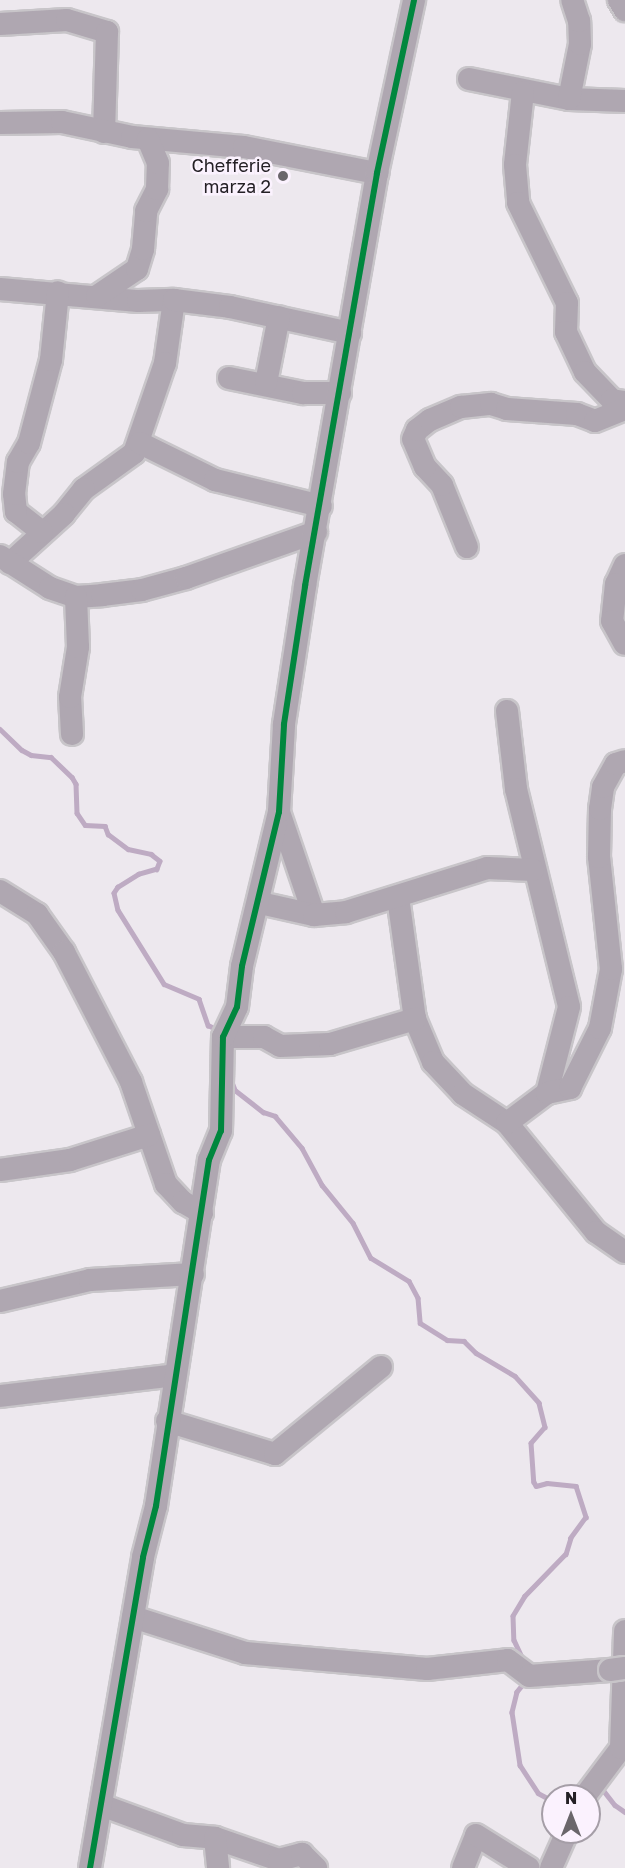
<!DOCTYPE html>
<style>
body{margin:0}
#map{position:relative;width:625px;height:1868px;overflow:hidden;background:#ede8ee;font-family:"Golos Text",sans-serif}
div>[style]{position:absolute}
.stream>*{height:4.5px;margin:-2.25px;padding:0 2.25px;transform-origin:2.25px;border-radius:2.25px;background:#beabc3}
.roads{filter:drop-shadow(2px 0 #c8c5c9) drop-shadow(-2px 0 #c8c5c9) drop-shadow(0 2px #c8c5c9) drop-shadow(0 -2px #c8c5c9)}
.minor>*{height:22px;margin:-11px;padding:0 11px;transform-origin:11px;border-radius:11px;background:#afa7b1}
.bridges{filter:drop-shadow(2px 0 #c8c5c9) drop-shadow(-2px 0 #c8c5c9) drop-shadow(0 2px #c8c5c9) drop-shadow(0 -2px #c8c5c9)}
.minor-bridge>*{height:22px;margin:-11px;padding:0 11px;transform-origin:11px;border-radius:11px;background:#afa7b1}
.cycleway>*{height:6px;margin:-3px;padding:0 3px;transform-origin:3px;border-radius:3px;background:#00873e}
.dots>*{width:16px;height:16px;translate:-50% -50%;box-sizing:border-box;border:3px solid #fbf2fe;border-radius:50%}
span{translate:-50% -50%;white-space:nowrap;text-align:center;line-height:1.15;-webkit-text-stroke:5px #fbf2fe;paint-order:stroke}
.poi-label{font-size:18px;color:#242025}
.right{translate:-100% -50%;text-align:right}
.north{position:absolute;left:541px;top:1784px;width:60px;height:60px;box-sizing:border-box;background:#fbf2fe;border:2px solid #a59ea7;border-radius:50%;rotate:0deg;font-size:16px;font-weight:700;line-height:24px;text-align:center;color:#242025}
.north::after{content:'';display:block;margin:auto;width:21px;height:27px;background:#6a666b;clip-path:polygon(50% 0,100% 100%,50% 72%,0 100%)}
</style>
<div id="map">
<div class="stream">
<div style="left:0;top:729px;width:30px;rotate:44deg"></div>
<div style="left:22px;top:750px;width:10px;rotate:29deg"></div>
<div style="left:31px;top:755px;width:20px;rotate:6deg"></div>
<div style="left:51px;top:757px;width:29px;rotate:44deg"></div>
<div style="left:72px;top:777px;width:8px;rotate:60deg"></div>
<div style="left:76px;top:784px;width:29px;rotate:88deg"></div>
<div style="left:77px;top:813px;width:14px;rotate:56deg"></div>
<div style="left:85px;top:825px;width:20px;rotate:3deg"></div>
<div style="left:105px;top:826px;width:9px;rotate:69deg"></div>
<div style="left:108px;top:834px;width:25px;rotate:37deg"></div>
<div style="left:128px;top:849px;width:24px;rotate:12deg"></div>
<div style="left:151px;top:854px;width:11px;rotate:38deg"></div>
<div style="left:160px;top:861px;width:9px;rotate:111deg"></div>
<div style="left:157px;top:869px;width:19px;rotate:164deg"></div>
<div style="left:139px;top:874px;width:25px;rotate:148deg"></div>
<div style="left:118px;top:887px;width:7px;rotate:124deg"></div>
<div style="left:114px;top:893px;width:17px;rotate:77deg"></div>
<div style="left:118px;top:910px;width:87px;rotate:58.1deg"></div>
<div style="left:164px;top:984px;width:38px;rotate:23deg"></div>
<div style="left:199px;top:999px;width:28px;rotate:71deg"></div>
<div style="left:208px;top:1025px;width:13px;rotate:27deg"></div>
<div style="left:232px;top:1082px;width:9px;rotate:69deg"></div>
<div style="left:235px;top:1090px;width:36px;rotate:38deg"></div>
<div style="left:263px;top:1112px;width:13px;rotate:18deg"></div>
<div style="left:275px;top:1116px;width:42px;rotate:49.8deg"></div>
<div style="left:302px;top:1148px;width:42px;rotate:61.6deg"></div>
<div style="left:322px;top:1185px;width:49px;rotate:50.8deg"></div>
<div style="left:353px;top:1223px;width:39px;rotate:63deg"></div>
<div style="left:371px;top:1258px;width:44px;rotate:31.2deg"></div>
<div style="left:409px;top:1281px;width:19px;rotate:62deg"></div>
<div style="left:418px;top:1298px;width:25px;rotate:85deg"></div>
<div style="left:420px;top:1323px;width:32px;rotate:32deg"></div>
<div style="left:447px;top:1340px;width:17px;rotate:3deg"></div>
<div style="left:464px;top:1341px;width:17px;rotate:45deg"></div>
<div style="left:476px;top:1353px;width:45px;rotate:30.5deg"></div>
<div style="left:515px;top:1376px;width:36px;rotate:48deg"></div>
<div style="left:539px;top:1403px;width:25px;rotate:76deg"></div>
<div style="left:545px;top:1427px;width:21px;rotate:131deg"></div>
<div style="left:531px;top:1443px;width:39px;rotate:86deg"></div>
<div style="left:534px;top:1482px;width:4px;rotate:63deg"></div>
<div style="left:536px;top:1486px;width:11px;rotate:-15deg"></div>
<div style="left:547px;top:1483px;width:29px;rotate:6deg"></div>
<div style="left:576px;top:1486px;width:33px;rotate:72deg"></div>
<div style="left:586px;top:1517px;width:26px;rotate:126deg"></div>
<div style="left:571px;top:1538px;width:17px;rotate:107deg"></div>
<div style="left:566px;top:1554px;width:59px;rotate:134.3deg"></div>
<div style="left:525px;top:1596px;width:23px;rotate:121deg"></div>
<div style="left:513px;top:1616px;width:24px;rotate:88deg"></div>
<div style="left:514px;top:1640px;width:21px;rotate:65deg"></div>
<div style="left:525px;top:1682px;width:13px;rotate:129deg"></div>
<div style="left:517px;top:1692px;width:21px;rotate:104deg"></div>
<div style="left:512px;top:1712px;width:54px;rotate:81.4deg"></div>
<div style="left:520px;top:1765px;width:33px;rotate:57deg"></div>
<div style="left:538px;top:1793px;width:17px;rotate:28deg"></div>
<div style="left:600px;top:1786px;width:24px;rotate:52deg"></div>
<div style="left:615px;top:1805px;width:12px;rotate:35deg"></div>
</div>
<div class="roads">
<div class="minor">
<div style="left:619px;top:0;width:12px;rotate:59deg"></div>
<div style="left:0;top:24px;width:67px;rotate:-3.4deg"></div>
<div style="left:67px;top:20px;width:42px;rotate:16.7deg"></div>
<div style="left:107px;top:32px;width:100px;rotate:91.7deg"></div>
<div style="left:469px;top:79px;width:102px;rotate:11.3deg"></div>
<div style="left:569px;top:99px;width:56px;rotate:2deg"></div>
<div style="left:523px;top:92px;width:73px;rotate:96.3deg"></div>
<div style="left:515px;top:165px;width:38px;rotate:85deg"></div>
<div style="left:518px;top:203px;width:111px;rotate:63.9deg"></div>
<div style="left:567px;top:303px;width:29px;rotate:92deg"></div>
<div style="left:566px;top:332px;width:44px;rotate:64.6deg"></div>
<div style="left:585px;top:372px;width:39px;rotate:46deg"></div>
<div style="left:612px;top:400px;width:13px;rotate:9deg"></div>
<div style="left:569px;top:99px;width:56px;rotate:-78.7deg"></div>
<div style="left:580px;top:44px;width:23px;rotate:-92deg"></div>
<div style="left:579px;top:21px;width:22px;rotate:-108deg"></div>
<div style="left:0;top:123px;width:62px;rotate:-0.9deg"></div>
<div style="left:62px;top:122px;width:72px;rotate:12.1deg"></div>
<div style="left:132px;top:137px;width:112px;rotate:5.1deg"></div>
<div style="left:244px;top:147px;width:136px;rotate:11.1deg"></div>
<div style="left:0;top:289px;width:139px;rotate:5deg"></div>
<div style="left:138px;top:301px;width:36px;rotate:-2deg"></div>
<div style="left:174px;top:300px;width:64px;rotate:98.1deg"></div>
<div style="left:165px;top:363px;width:95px;rotate:109deg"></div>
<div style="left:134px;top:453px;width:62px;rotate:144.2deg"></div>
<div style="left:84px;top:489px;width:32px;rotate:129deg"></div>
<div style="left:64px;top:514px;width:73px;rotate:137.8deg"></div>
<div style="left:97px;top:296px;width:48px;rotate:-34deg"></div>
<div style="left:137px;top:269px;width:21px;rotate:-73deg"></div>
<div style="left:143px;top:249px;width:38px;rotate:-85deg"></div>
<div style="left:146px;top:211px;width:25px;rotate:-63deg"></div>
<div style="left:157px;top:189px;width:26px;rotate:-88deg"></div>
<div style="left:158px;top:163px;width:26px;rotate:-113deg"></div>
<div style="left:174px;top:300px;width:56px;rotate:7.1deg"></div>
<div style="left:230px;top:307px;width:123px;rotate:12.2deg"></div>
<div style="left:229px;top:378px;width:76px;rotate:11.5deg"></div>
<div style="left:303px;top:393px;width:37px"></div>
<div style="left:266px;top:383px;width:67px;rotate:-78.9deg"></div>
<div style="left:140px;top:443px;width:84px;rotate:26.3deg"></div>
<div style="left:215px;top:480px;width:109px;rotate:13.8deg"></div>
<div style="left:42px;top:532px;width:33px;rotate:-142deg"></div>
<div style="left:16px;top:512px;width:18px;rotate:-96deg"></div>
<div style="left:14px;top:494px;width:32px;rotate:-83deg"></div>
<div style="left:18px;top:462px;width:22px;rotate:-60deg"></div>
<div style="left:29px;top:443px;width:86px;rotate:-75.2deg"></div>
<div style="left:51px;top:360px;width:68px;rotate:-84.1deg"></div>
<div style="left:467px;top:547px;width:67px;rotate:-112deg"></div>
<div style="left:442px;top:485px;width:25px;rotate:-133deg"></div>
<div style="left:425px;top:467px;width:30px;rotate:-113deg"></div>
<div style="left:413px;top:439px;width:10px;rotate:-66deg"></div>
<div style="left:417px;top:430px;width:16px;rotate:-38deg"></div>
<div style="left:430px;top:420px;width:34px;rotate:-23deg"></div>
<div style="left:461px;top:407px;width:30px;rotate:-6deg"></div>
<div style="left:491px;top:404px;width:17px;rotate:17deg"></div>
<div style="left:507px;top:409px;width:70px;rotate:4.1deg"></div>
<div style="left:577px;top:414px;width:19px;rotate:21deg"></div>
<div style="left:595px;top:421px;width:32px;rotate:-22deg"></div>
<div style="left:0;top:556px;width:59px;rotate:32.6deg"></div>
<div style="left:50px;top:588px;width:28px;rotate:19deg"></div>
<div style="left:76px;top:597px;width:26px;rotate:-4deg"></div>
<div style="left:102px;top:595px;width:40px;rotate:-7.1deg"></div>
<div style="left:142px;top:590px;width:46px;rotate:-15.3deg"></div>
<div style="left:186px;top:578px;width:138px;rotate:-19.5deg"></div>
<div style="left:625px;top:565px;width:21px;rotate:115deg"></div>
<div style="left:616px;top:584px;width:37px;rotate:96deg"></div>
<div style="left:612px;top:621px;width:26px;rotate:61deg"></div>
<div style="left:507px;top:711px;width:79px;rotate:83.4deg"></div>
<div style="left:516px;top:789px;width:224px;rotate:76.3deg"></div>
<div style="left:569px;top:1007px;width:89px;rotate:104.3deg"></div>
<div style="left:72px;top:734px;width:37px;rotate:-93deg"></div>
<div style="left:70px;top:697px;width:51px;rotate:-80.9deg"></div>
<div style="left:78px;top:647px;width:50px;rotate:-92.3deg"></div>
<div style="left:279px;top:812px;width:109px;rotate:71.2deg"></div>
<div style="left:0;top:891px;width:44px;rotate:31.9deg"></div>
<div style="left:37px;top:914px;width:47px;rotate:54.6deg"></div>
<div style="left:64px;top:952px;width:146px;rotate:62.7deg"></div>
<div style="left:131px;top:1082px;width:108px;rotate:71.1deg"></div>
<div style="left:166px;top:1184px;width:25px;rotate:47deg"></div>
<div style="left:183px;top:1202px;width:22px;rotate:30deg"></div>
<div style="left:398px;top:897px;width:123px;rotate:82.1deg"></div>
<div style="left:415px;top:1019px;width:47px;rotate:67.3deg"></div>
<div style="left:433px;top:1062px;width:44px;rotate:46.8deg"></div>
<div style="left:463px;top:1094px;width:53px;rotate:33.4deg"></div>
<div style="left:507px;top:1123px;width:141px;rotate:50.8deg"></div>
<div style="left:596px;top:1232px;width:35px;rotate:35deg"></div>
<div style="left:260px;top:903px;width:55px;rotate:12.5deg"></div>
<div style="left:314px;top:915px;width:32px;rotate:-5deg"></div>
<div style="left:346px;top:912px;width:148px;rotate:-17.3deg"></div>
<div style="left:487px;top:868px;width:46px;rotate:2.5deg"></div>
<div style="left:223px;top:1037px;width:41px"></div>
<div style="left:264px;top:1037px;width:18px;rotate:29deg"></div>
<div style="left:280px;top:1046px;width:50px;rotate:-2.3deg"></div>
<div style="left:330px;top:1044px;width:89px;rotate:-16.4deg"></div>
<div style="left:507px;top:1123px;width:50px;rotate:-36.9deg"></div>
<div style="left:547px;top:1093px;width:24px;rotate:-12deg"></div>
<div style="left:570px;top:1088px;width:67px;rotate:-63.4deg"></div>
<div style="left:600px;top:1028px;width:60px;rotate:-79.4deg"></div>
<div style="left:611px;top:969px;width:113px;rotate:-96.1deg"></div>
<div style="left:599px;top:857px;width:48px;rotate:-88.8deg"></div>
<div style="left:600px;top:809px;width:22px;rotate:-82deg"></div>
<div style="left:603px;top:787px;width:26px;rotate:-61deg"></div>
<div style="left:616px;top:764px;width:9px;rotate:-18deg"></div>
<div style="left:0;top:1170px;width:71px;rotate:-8.1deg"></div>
<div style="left:70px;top:1160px;width:83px;rotate:-17.6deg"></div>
<div style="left:0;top:1301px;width:92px;rotate:-13.1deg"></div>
<div style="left:90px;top:1280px;width:103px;rotate:-3.3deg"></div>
<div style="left:0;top:1396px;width:176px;rotate:-6.8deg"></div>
<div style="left:167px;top:1421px;width:113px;rotate:17deg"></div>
<div style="left:275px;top:1454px;width:137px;rotate:-39.4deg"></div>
<div style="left:133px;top:1617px;width:118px;rotate:17.8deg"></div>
<div style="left:245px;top:1653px;width:183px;rotate:5deg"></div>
<div style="left:427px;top:1669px;width:81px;rotate:-6.3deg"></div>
<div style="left:508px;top:1660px;width:26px;rotate:37deg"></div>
<div style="left:529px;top:1676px;width:81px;rotate:-4.2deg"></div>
<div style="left:585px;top:1796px;width:60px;rotate:-53.1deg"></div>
<div style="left:621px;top:1748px;width:117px;rotate:-88deg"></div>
<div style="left:101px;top:1805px;width:87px;rotate:20.1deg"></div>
<div style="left:183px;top:1835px;width:32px;rotate:5deg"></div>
<div style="left:215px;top:1838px;width:68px;rotate:19deg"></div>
<div style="left:279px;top:1860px;width:24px;rotate:-15deg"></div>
<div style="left:302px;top:1854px;width:20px;rotate:45deg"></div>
<div style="left:215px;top:1838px;width:30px;rotate:84deg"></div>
<div style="left:90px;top:1868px;width:315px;rotate:-80.3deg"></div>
<div style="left:143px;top:1557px;width:53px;rotate:-75.7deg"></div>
<div style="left:156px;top:1506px;width:350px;rotate:-81.3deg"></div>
<div style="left:209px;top:1160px;width:31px;rotate:-68deg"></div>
<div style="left:221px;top:1131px;width:94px;rotate:-88.8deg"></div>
<div style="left:223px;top:1037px;width:33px;rotate:-65deg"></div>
<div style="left:237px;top:1007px;width:41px;rotate:-83deg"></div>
<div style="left:242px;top:966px;width:158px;rotate:-76.5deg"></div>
<div style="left:279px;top:812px;width:88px;rotate:-86.7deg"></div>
<div style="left:284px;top:724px;width:140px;rotate:-81.3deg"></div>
<div style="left:305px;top:586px;width:419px;rotate:-80.1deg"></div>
<div style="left:377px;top:173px;width:177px;rotate:-77.9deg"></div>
<div style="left:463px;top:1868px;width:35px;rotate:-68deg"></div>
<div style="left:476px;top:1835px;width:62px;rotate:31.9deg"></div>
<div style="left:551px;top:1868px;width:39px;rotate:-66deg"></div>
</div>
</div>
<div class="bridges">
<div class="minor-bridge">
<div style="left:610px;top:1670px;width:15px;rotate:-8deg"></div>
</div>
</div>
<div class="cycleway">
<div style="left:90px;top:1868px;width:315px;rotate:-80.3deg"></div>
<div style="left:143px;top:1557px;width:53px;rotate:-75.7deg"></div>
<div style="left:156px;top:1506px;width:350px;rotate:-81.3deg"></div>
<div style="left:209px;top:1160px;width:31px;rotate:-68deg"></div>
<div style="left:221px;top:1131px;width:94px;rotate:-88.8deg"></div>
<div style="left:223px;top:1037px;width:33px;rotate:-65deg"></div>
<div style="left:237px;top:1007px;width:41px;rotate:-83deg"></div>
<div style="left:242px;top:966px;width:158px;rotate:-76.5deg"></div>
<div style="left:279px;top:812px;width:88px;rotate:-86.7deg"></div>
<div style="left:284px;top:724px;width:140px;rotate:-81.3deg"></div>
<div style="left:305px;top:586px;width:419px;rotate:-80.1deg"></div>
<div style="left:377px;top:173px;width:177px;rotate:-77.9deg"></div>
</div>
<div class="dots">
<div style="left:283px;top:176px;background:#6a666b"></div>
</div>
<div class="poi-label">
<span class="right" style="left:271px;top:176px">Chefferie<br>marza 2</span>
</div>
<div class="north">N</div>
</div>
